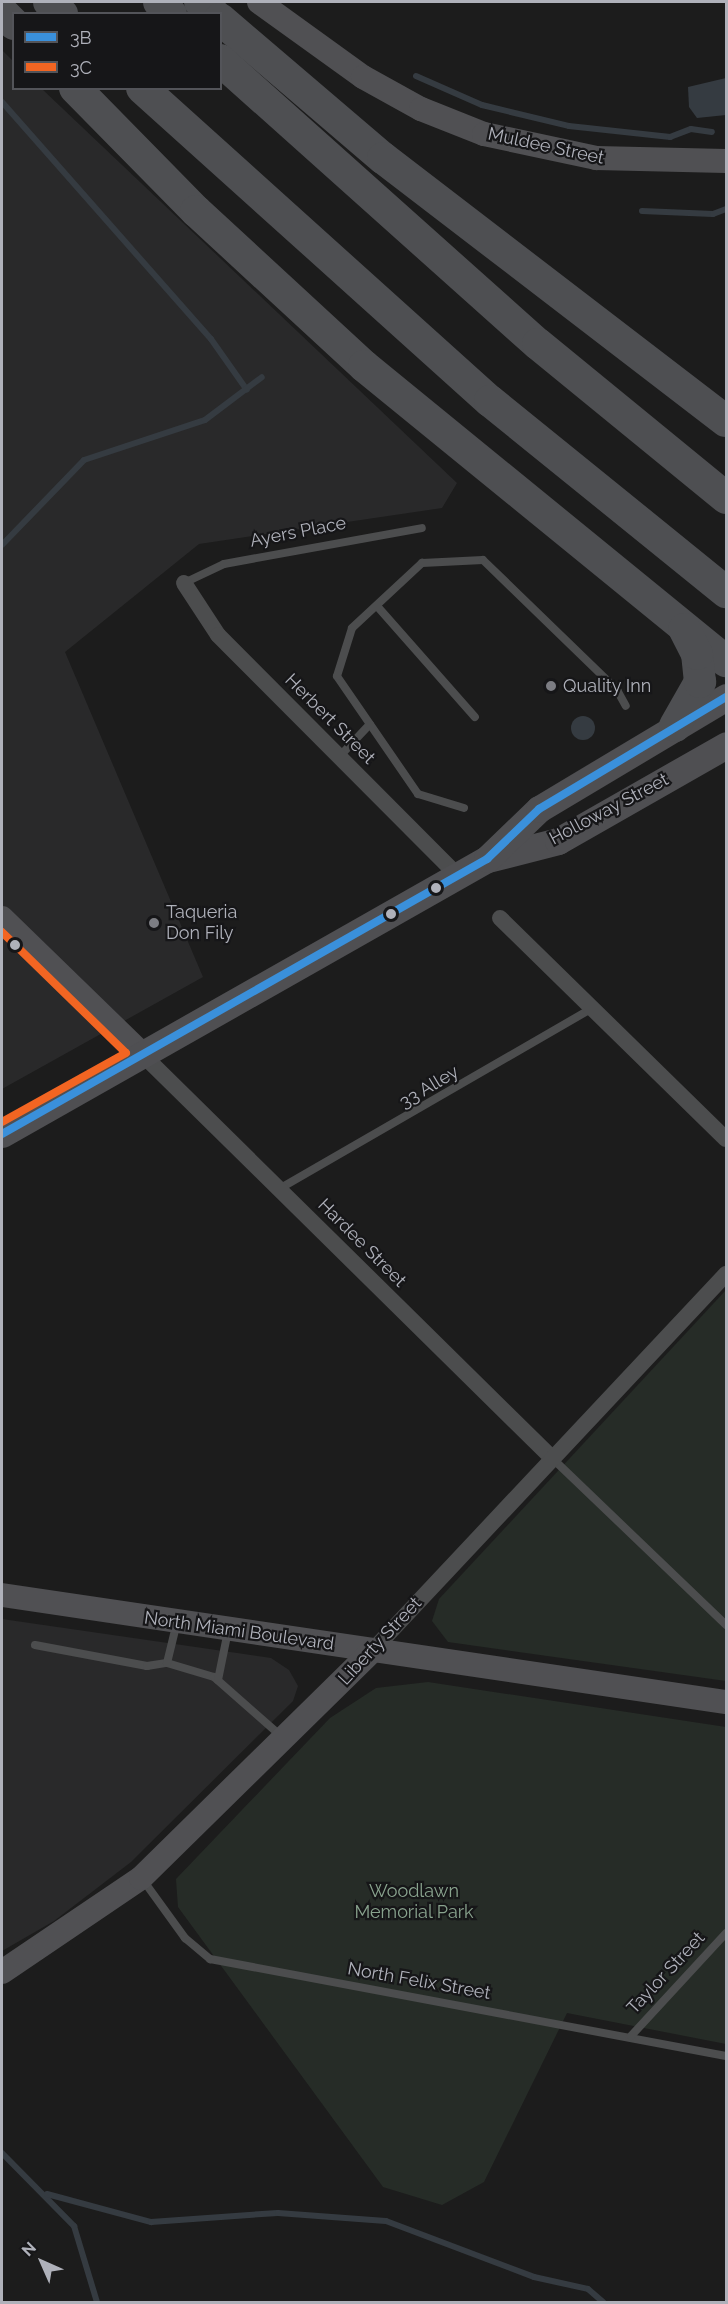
<!DOCTYPE html>
<style>
body{margin:0}
#map{position:relative;width:728px;height:2304px;overflow:hidden;background:#1c1c1c;font-family:Raleway,sans-serif}
div>[style]{position:absolute}
.built>*{inset:0;background:#29292a}
.green>*{inset:0;background:#262c27}
.water>*{inset:0;background:#353b41}
.round{border-radius:50%}
.stream>*{height:6px;margin:-3px;padding:0 3px;transform-origin:3px;border-radius:3px;background:#353b41}
.lane>*{height:8px;margin:-4px;padding:0 4px;transform-origin:4px;border-radius:4px;background:#4c4d4e}
.street>*{height:16px;margin:-8px;padding:0 8px;transform-origin:8px;border-radius:8px;background:#4c4d4e}
.secondary>*{height:24px;margin:-12px;padding:0 12px;transform-origin:12px;border-radius:12px;background:#505053}
.primary>*{height:27px;margin:-13.5px;padding:0 13.5px;transform-origin:13.5px;border-radius:13.5px;background:#4f4f52}
.highway>*{height:32px;margin:-16px;padding:0 16px;transform-origin:16px;border-radius:16px;background:#4e4f52}
.bus-1>*{height:8px;margin:-4px;padding:0 4px;transform-origin:4px;border-radius:4px;background:#3a90db}
.bus-2>*{height:8px;margin:-4px;padding:0 4px;transform-origin:4px;border-radius:4px;background:#f26522}
.dots>*{width:16px;height:16px;translate:-50% -50%;box-sizing:border-box;border:3px solid #161618;border-radius:50%}
span{translate:-50% -50%;white-space:nowrap;text-align:center;line-height:1.15;-webkit-text-stroke:4.5px #161618;paint-order:stroke}
.street-label{font-size:18px;color:#afb1ba}
.poi-label{font-size:18px;color:#afb1ba}
.left{translate:0 -50%;text-align:left}
.park-label{font-size:18px;color:#89a38e}
.frame{position:absolute;inset:0;border:3px solid #afb1ba;pointer-events:none}
.legend{position:absolute;left:12px;top:12px;width:210px;height:78px;box-sizing:border-box;background:#161618;border:2px solid #535459;margin:0;padding:8px 10px;list-style:none;font-size:18px;color:#afb1ba}
.legend li{display:flex;align-items:center;gap:12px;height:30px}
.legend b{width:30px;border:2px solid #535459}
.north{position:absolute;left:12px;top:2232px;width:60px;height:60px;-webkit-text-stroke:4px #161618;paint-order:stroke;rotate:315deg;font-size:16px;font-weight:700;line-height:24px;text-align:center;color:#afb1ba}
.north::after{content:'';display:block;margin:auto;width:21px;height:27px;background:#afb1ba;clip-path:polygon(50% 0,100% 100%,50% 72%,0 100%)}
</style>
<div id="map">
<div class="built">
<div style="clip-path:polygon(2px 50px,13px 61px,14px 88px,42px 89px,457px 483px,442px 508px,199px 544px,65px 652px,203px 977px,2px 1089px)"></div>
<div style="clip-path:polygon(2px 1619px,271px 1658px,289px 1670px,298px 1686px,293px 1701px,131px 1862px,54px 1921px,2px 1951px)"></div>
</div>
<div class="green">
<div style="clip-path:polygon(726px 1290px,726px 1681px,448px 1642px,432px 1621px,439px 1599px)"></div>
<div style="clip-path:polygon(428px 1682px,726px 1727px,726px 2044px,567px 2013px,484px 2182px,442px 2205px,383px 2187px,178px 1907px,176px 1879px,330px 1718px,376px 1688px)"></div>
</div>
<div class="water">
<div style="clip-path:polygon(726px 78px,726px 115px,697px 118px,689px 107px,688px 87px)"></div>
<div class="round" style="left:571px;top:716px;width:24px;height:24px"></div>
</div>
<div class="stream">
<div style="left:416px;top:76px;width:72px;rotate:23.7deg"></div>
<div style="left:482px;top:105px;width:89px;rotate:13.6deg"></div>
<div style="left:569px;top:126px;width:102px;rotate:6.2deg"></div>
<div style="left:670px;top:137px;width:22px;rotate:-21deg"></div>
<div style="left:691px;top:129px;width:21px;rotate:8deg"></div>
<div style="left:2px;top:102px;width:316px;rotate:48.6deg"></div>
<div style="left:211px;top:339px;width:62px;rotate:54.8deg"></div>
<div style="left:642px;top:211px;width:71px;rotate:2.4deg"></div>
<div style="left:713px;top:214px;width:14px;rotate:-21deg"></div>
<div style="left:2px;top:545px;width:118px;rotate:-46deg"></div>
<div style="left:84px;top:460px;width:127px;rotate:-18.3deg"></div>
<div style="left:205px;top:420px;width:71px;rotate:-37deg"></div>
<div style="left:2px;top:2153px;width:103px;rotate:45.4deg"></div>
<div style="left:74px;top:2226px;width:79px;rotate:73.2deg"></div>
<div style="left:47px;top:2194px;width:108px;rotate:15.1deg"></div>
<div style="left:151px;top:2222px;width:127px;rotate:-4.1deg"></div>
<div style="left:278px;top:2213px;width:108px;rotate:4.2deg"></div>
<div style="left:386px;top:2221px;width:158px;rotate:20.7deg"></div>
<div style="left:534px;top:2277px;width:55px;rotate:12.5deg"></div>
<div style="left:588px;top:2289px;width:20px;rotate:41deg"></div>
</div>
<div class="lane">
<div style="left:184px;top:583px;width:44px;rotate:-25.4deg"></div>
<div style="left:224px;top:564px;width:201px;rotate:-10.3deg"></div>
<div style="left:377px;top:606px;width:148px;rotate:48.6deg"></div>
<div style="left:339px;top:757px;width:45px;rotate:-46.8deg"></div>
<div style="left:464px;top:808px;width:48px;rotate:-163.1deg"></div>
<div style="left:418px;top:794px;width:143px;rotate:-124.5deg"></div>
<div style="left:337px;top:676px;width:50px;rotate:-72.6deg"></div>
<div style="left:352px;top:628px;width:96px;rotate:-42.9deg"></div>
<div style="left:422px;top:563px;width:61px;rotate:-2.8deg"></div>
<div style="left:483px;top:560px;width:187px;rotate:44.1deg"></div>
<div style="left:617px;top:690px;width:18px;rotate:61deg"></div>
<div style="left:279px;top:1189px;width:362px;rotate:-30deg"></div>
<div style="left:553px;top:1459px;width:240px;rotate:43.8deg"></div>
<div style="left:35px;top:1645px;width:114px;rotate:10.6deg"></div>
<div style="left:147px;top:1666px;width:20px;rotate:-9deg"></div>
<div style="left:167px;top:1663px;width:49px;rotate:16.6deg"></div>
<div style="left:214px;top:1677px;width:89px;rotate:41.4deg"></div>
<div style="left:167px;top:1663px;width:42px;rotate:-76.3deg"></div>
<div style="left:218px;top:1680px;width:50px;rotate:-78.5deg"></div>
<div style="left:143px;top:1880px;width:72px;rotate:54.1deg"></div>
<div style="left:185px;top:1938px;width:33px;rotate:40deg"></div>
<div style="left:210px;top:1959px;width:525px;rotate:10.65deg"></div>
<div style="left:631px;top:2036px;width:140px;rotate:-47.3deg"></div>
</div>
<div class="street">
<div style="left:184px;top:583px;width:62px;rotate:56.8deg"></div>
<div style="left:218px;top:635px;width:340px;rotate:45.1deg"></div>
<div style="left:500px;top:918px;width:316px;rotate:44.4deg"></div>
<div style="left:143px;top:1055px;width:576px;rotate:44.58deg"></div>
<div style="left:373px;top:1650px;width:516px;rotate:-46.81deg"></div>
</div>
<div class="secondary">
<div style="left:259px;top:2px;width:128px;rotate:35.8deg"></div>
<div style="left:363px;top:77px;width:66px;rotate:28.9deg"></div>
<div style="left:421px;top:109px;width:68px;rotate:21.6deg"></div>
<div style="left:484px;top:134px;width:115px;rotate:12.1deg"></div>
<div style="left:596px;top:158px;width:130px;rotate:1.3deg"></div>
<div style="left:2px;top:918px;width:197px;rotate:44.2deg"></div>
<div style="left:2px;top:1595px;width:732px;rotate:8.41deg"></div>
<div style="left:2px;top:1972px;width:168px;rotate:-34.1deg"></div>
<div style="left:141px;top:1878px;width:325px;rotate:-44.5deg"></div>
</div>
<div class="primary">
<div style="left:488px;top:859px;width:72px;rotate:-14.4deg"></div>
<div style="left:558px;top:841px;width:193px;rotate:-29.7deg"></div>
<div style="left:2px;top:1134px;width:558px;rotate:-29.55deg"></div>
<div style="left:487px;top:859px;width:72px;rotate:-43.9deg"></div>
<div style="left:539px;top:809px;width:218px;rotate:-30.9deg"></div>
</div>
<div class="highway">
<div style="left:49px;top:2px;width:18px;rotate:43deg"></div>
<div style="left:159px;top:2px;width:17px;rotate:45deg"></div>
<div style="left:200px;top:2px;width:18px;rotate:41deg"></div>
<div style="left:2px;top:12px;width:17px;rotate:45deg"></div>
<div style="left:220px;top:19px;width:214px;rotate:40.5deg"></div>
<div style="left:383px;top:158px;width:432px;rotate:37.5deg"></div>
<div style="left:220px;top:60px;width:426px;rotate:41.8deg"></div>
<div style="left:538px;top:344px;width:243px;rotate:39.3deg"></div>
<div style="left:75px;top:88px;width:173px;rotate:45.5deg"></div>
<div style="left:196px;top:211px;width:229px;rotate:42.7deg"></div>
<div style="left:364px;top:366px;width:467px;rotate:39.2deg"></div>
<div style="left:142px;top:88px;width:468px;rotate:42deg"></div>
<div style="left:490px;top:401px;width:304px;rotate:39deg"></div>
<div style="left:675px;top:726px;width:51px;rotate:-60.4deg"></div>
<div style="left:700px;top:682px;width:28px;rotate:-96deg"></div>
<div style="left:697px;top:654px;width:28px;rotate:-117deg"></div>
</div>
<div class="bus-1">
<div style="left:2px;top:1134px;width:558px;rotate:-29.55deg"></div>
<div style="left:487px;top:859px;width:72px;rotate:-43.9deg"></div>
<div style="left:539px;top:809px;width:218px;rotate:-30.9deg"></div>
</div>
<div class="bus-2">
<div style="left:2px;top:932px;width:173px;rotate:44.3deg"></div>
<div style="left:126px;top:1053px;width:142px;rotate:150.9deg"></div>
</div>
<div class="dots">
<div style="left:551px;top:686px;background:#7c7d83"></div>
<div style="left:436px;top:888px;background:#afb1ba"></div>
<div style="left:391px;top:914px;background:#afb1ba"></div>
<div style="left:154px;top:923px;background:#7c7d83"></div>
<div style="left:15px;top:945px;background:#afb1ba"></div>
</div>
<div class="street-label">
<span style="left:546px;top:146px;rotate:12deg">Muldee Street</span>
<span style="left:298px;top:532px;rotate:-11deg">Ayers Place</span>
<span style="left:330px;top:719px;rotate:45deg">Herbert Street</span>
<span style="left:609px;top:809px;rotate:-28deg">Holloway Street</span>
<span style="left:429px;top:1087px;rotate:-31deg">33 Alley</span>
<span style="left:362px;top:1243px;rotate:45deg">Hardee Street</span>
<span style="left:239px;top:1631px;rotate:8deg">North Miami Boulevard</span>
<span style="left:380px;top:1641px;rotate:-47deg">Liberty Street</span>
<span style="left:666px;top:1973px;rotate:-47deg">Taylor Street</span>
<span style="left:419px;top:1981px;rotate:10deg">North Felix Street</span>
</div>
<div class="poi-label">
<span class="left" style="left:563px;top:686px">Quality Inn</span>
<span class="left" style="left:166px;top:923px">Taqueria<br>Don Fily</span>
</div>
<div class="park-label">
<span style="left:414px;top:1902px">Woodlawn<br>Memorial Park</span>
</div>
<div class="frame"></div>
<ul class="legend">
<li><b style="height:8px;background:#3a90db"></b>3B</li>
<li><b style="height:8px;background:#f26522"></b>3C</li>
</ul>
<div class="north">N</div>
</div>
